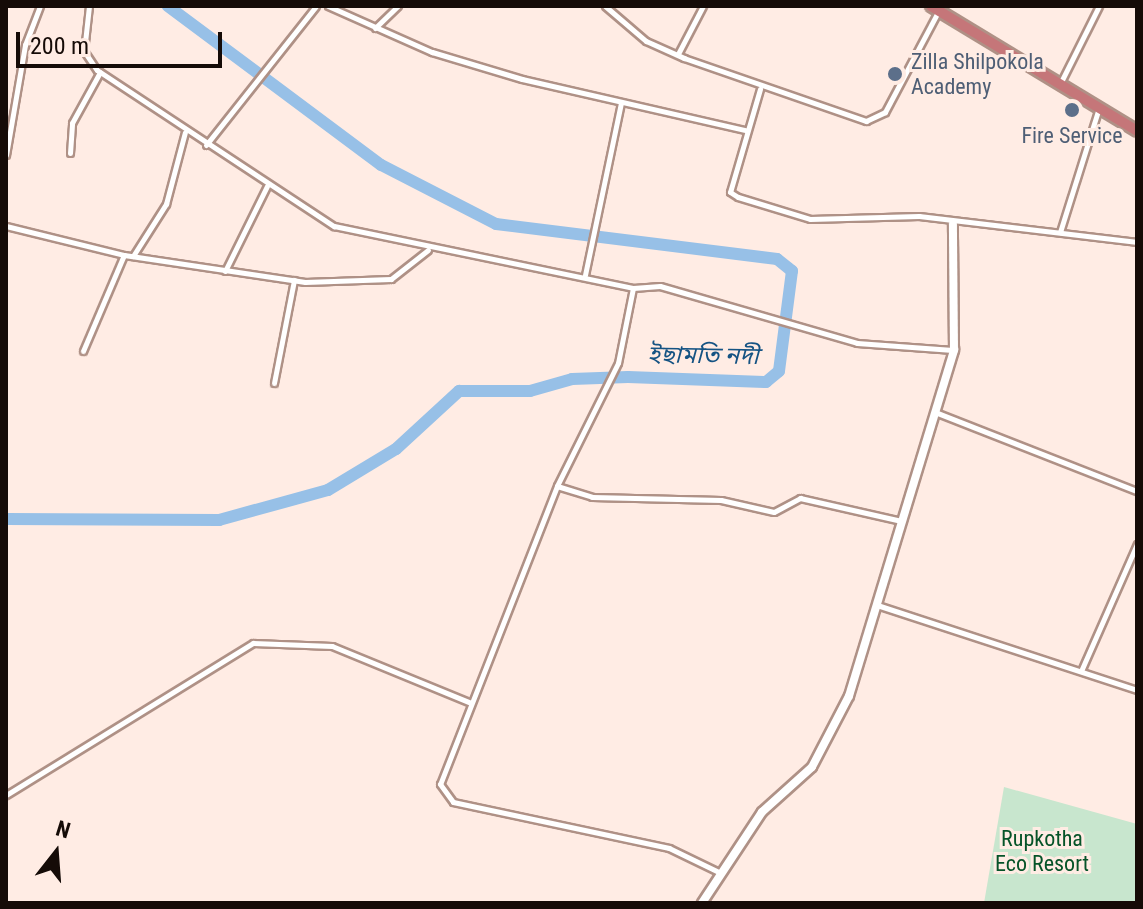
<!DOCTYPE html>
<meta charset="utf-8">
<style>
body{margin:0}
#map{position:relative;width:1143px;height:909px;overflow:hidden;background:#ffece4;font-family:"Roboto Condensed","Noto Sans Bengali",sans-serif}
div>[style]{position:absolute}
.green>*{inset:0;background:#c8e6ce}
.river>*{height:12px;margin:-6px;padding:0 6px;transform-origin:6px;border-radius:6px;background:#97c0e7}
.roads{filter:drop-shadow(2px 0 #af9186) drop-shadow(-2px 0 #af9186) drop-shadow(0 2px #af9186) drop-shadow(0 -2px #af9186)}
.street>*{height:5px;margin:-2.5px;padding:0 2.5px;transform-origin:2.5px;border-radius:2.5px;background:#fff}
.secondary>*{height:8px;margin:-4px;padding:0 4px;transform-origin:4px;border-radius:4px;background:#fff}
.highway>*{height:10px;margin:-5px;padding:0 5px;transform-origin:5px;border-radius:5px;background:#c57679}
.dots>*{width:22px;height:22px;translate:-50% -50%;box-sizing:border-box;border:4px solid #ffece4;border-radius:50%}
span{translate:-50% -50%;white-space:nowrap;text-align:center;line-height:1.15;-webkit-text-stroke:6px #ffece4;paint-order:stroke}
.service-label{font-size:22px;color:#4e5e75}
.left{translate:0 -50%;text-align:left}
.park-label{font-size:22px;color:#065328}
.water-label{font-size:24px;color:#155383;font-style:italic}
.frame{position:absolute;inset:0;border:8px solid #150b07;pointer-events:none}
.north{position:absolute;left:16px;top:813px;width:80px;height:80px;-webkit-text-stroke:6px #ffece4;paint-order:stroke;rotate:17deg;font-size:22px;font-weight:700;line-height:32px;text-align:center;color:#150b07}
.north::after{content:'';display:block;margin:auto;width:28px;height:36px;background:#150b07;clip-path:polygon(50% 0,100% 100%,50% 72%,0 100%)}
.scale{position:absolute;left:16px;top:32px;width:206px;height:36px;box-sizing:border-box;border:4px solid #150b07;border-top:0;padding-left:10px;font-size:24px;line-height:28px;white-space:nowrap;color:#150b07;-webkit-text-stroke:6px #ffece4;paint-order:stroke}
</style>
<div id="map">
<div class="green">
<div style="clip-path:polygon(1004px 787px,1137px 824px,1137px 903px,984px 903px)"></div>
</div>
<div class="river">
<div style="left:6px;top:519px;width:213px;rotate:0.3deg"></div>
<div style="left:219px;top:520px;width:113px;rotate:-15.4deg"></div>
<div style="left:328px;top:490px;width:79px;rotate:-31.1deg"></div>
<div style="left:396px;top:449px;width:86px;rotate:-42.6deg"></div>
<div style="left:459px;top:391px;width:71px"></div>
<div style="left:530px;top:391px;width:44px;rotate:-15.9deg"></div>
<div style="left:572px;top:379px;width:56px;rotate:-2deg"></div>
<div style="left:628px;top:377px;width:138px;rotate:2.1deg"></div>
<div style="left:766px;top:382px;width:17px;rotate:-40deg"></div>
<div style="left:779px;top:371px;width:101px;rotate:-82.6deg"></div>
<div style="left:792px;top:271px;width:19px;rotate:-141deg"></div>
<div style="left:777px;top:259px;width:283px;rotate:-172.9deg"></div>
<div style="left:496px;top:224px;width:129px;rotate:-152.8deg"></div>
<div style="left:381px;top:165px;width:266px;rotate:-143.3deg"></div>
</div>
<div class="roads">
<div class="street">
<div style="left:89px;top:6px;width:45px;rotate:96.3deg"></div>
<div style="left:84px;top:51px;width:23px;rotate:56deg"></div>
<div style="left:97px;top:70px;width:284px;rotate:33.4deg"></div>
<div style="left:334px;top:226px;width:305px;rotate:11.7deg"></div>
<div style="left:633px;top:288px;width:27px;rotate:-4deg"></div>
<div style="left:660px;top:286px;width:205px;rotate:16.1deg"></div>
<div style="left:857px;top:343px;width:96px;rotate:4.2deg"></div>
<div style="left:328px;top:6px;width:114px;rotate:23.9deg"></div>
<div style="left:432px;top:52px;width:94px;rotate:16.7deg"></div>
<div style="left:522px;top:79px;width:229px;rotate:12.9deg"></div>
<div style="left:605px;top:6px;width:54px;rotate:40.5deg"></div>
<div style="left:646px;top:41px;width:42px;rotate:24.1deg"></div>
<div style="left:684px;top:58px;width:193px;rotate:19.1deg"></div>
<div style="left:866px;top:121px;width:21px;rotate:-25deg"></div>
<div style="left:885px;top:112px;width:115px;rotate:-62.1deg"></div>
<div style="left:375px;top:28px;width:32px;rotate:-44deg"></div>
<div style="left:678px;top:54px;width:54px;rotate:-62.5deg"></div>
<div style="left:1060px;top:84px;width:87px;rotate:-63.4deg"></div>
<div style="left:760px;top:89px;width:107px;rotate:106.2deg"></div>
<div style="left:730px;top:192px;width:9px;rotate:32deg"></div>
<div style="left:738px;top:197px;width:75px;rotate:17deg"></div>
<div style="left:810px;top:219px;width:109px;rotate:-1.6deg"></div>
<div style="left:919px;top:216px;width:220px;rotate:6.8deg"></div>
<div style="left:206px;top:145px;width:177px;rotate:-51.6deg"></div>
<div style="left:70px;top:153px;width:30px;rotate:-86deg"></div>
<div style="left:72px;top:123px;width:58px;rotate:-61.2deg"></div>
<div style="left:6px;top:155px;width:112px;rotate:-80.2deg"></div>
<div style="left:25px;top:45px;width:42px;rotate:-69deg"></div>
<div style="left:6px;top:226px;width:122px;rotate:13.8deg"></div>
<div style="left:124px;top:255px;width:183px;rotate:8.5deg"></div>
<div style="left:305px;top:282px;width:86px;rotate:-2deg"></div>
<div style="left:391px;top:279px;width:47px;rotate:-38.1deg"></div>
<div style="left:1060px;top:232px;width:127px;rotate:-72.6deg"></div>
<div style="left:133px;top:256px;width:62px;rotate:-57.6deg"></div>
<div style="left:166px;top:204px;width:74px;rotate:-75.2deg"></div>
<div style="left:225px;top:271px;width:95px;rotate:-63.7deg"></div>
<div style="left:585px;top:275px;width:176px;rotate:-78.2deg"></div>
<div style="left:633px;top:288px;width:76px;rotate:101.3deg"></div>
<div style="left:618px;top:363px;width:137px;rotate:116.4deg"></div>
<div style="left:557px;top:486px;width:37px;rotate:17deg"></div>
<div style="left:592px;top:497px;width:129px;rotate:1.3deg"></div>
<div style="left:721px;top:500px;width:54px;rotate:12.8deg"></div>
<div style="left:774px;top:512px;width:30px;rotate:-28deg"></div>
<div style="left:800px;top:498px;width:104px;rotate:12.8deg"></div>
<div style="left:83px;top:351px;width:104px;rotate:-66.9deg"></div>
<div style="left:274px;top:383px;width:105px;rotate:-79deg"></div>
<div style="left:935px;top:412px;width:217px;rotate:21.4deg"></div>
<div style="left:557px;top:486px;width:320px;rotate:111.4deg"></div>
<div style="left:440px;top:784px;width:22px;rotate:54deg"></div>
<div style="left:453px;top:802px;width:221px;rotate:12deg"></div>
<div style="left:669px;top:848px;width:58px;rotate:25.7deg"></div>
<div style="left:877px;top:605px;width:274px;rotate:18.1deg"></div>
<div style="left:1081px;top:671px;width:139px;rotate:-66.2deg"></div>
<div style="left:6px;top:795px;width:290px;rotate:-31.6deg"></div>
<div style="left:253px;top:643px;width:79px;rotate:2.2deg"></div>
<div style="left:332px;top:646px;width:150px;rotate:22.3deg"></div>
</div>
<div class="secondary">
<div style="left:702px;top:903px;width:109px;rotate:-56.6deg"></div>
<div style="left:762px;top:812px;width:67px;rotate:-42deg"></div>
<div style="left:812px;top:767px;width:80px;rotate:-62.5deg"></div>
<div style="left:849px;top:696px;width:362px;rotate:-73.1deg"></div>
<div style="left:954px;top:350px;width:126px;rotate:-90.5deg"></div>
</div>
<div class="highway">
<div style="left:931px;top:6px;width:241px;rotate:31.2deg"></div>
</div>
</div>
<div class="dots">
<div style="left:895px;top:74px;background:#5c6f8a"></div>
<div style="left:1072px;top:110px;background:#5c6f8a"></div>
</div>
<div class="service-label">
<span class="left" style="left:911px;top:74px">Zilla Shilpokola<br>Academy</span>
<span style="left:1072px;top:136px">Fire Service</span>
</div>
<div class="park-label">
<span style="left:1042px;top:851px">Rupkotha<br>Eco Resort</span>
</div>
<div class="water-label">
<span style="left:703px;top:356px;rotate:1deg">ইছামতি নদী</span>
</div>
<div class="frame"></div>
<div class="north">N</div>
<div class="scale">200 m</div>
</div>
